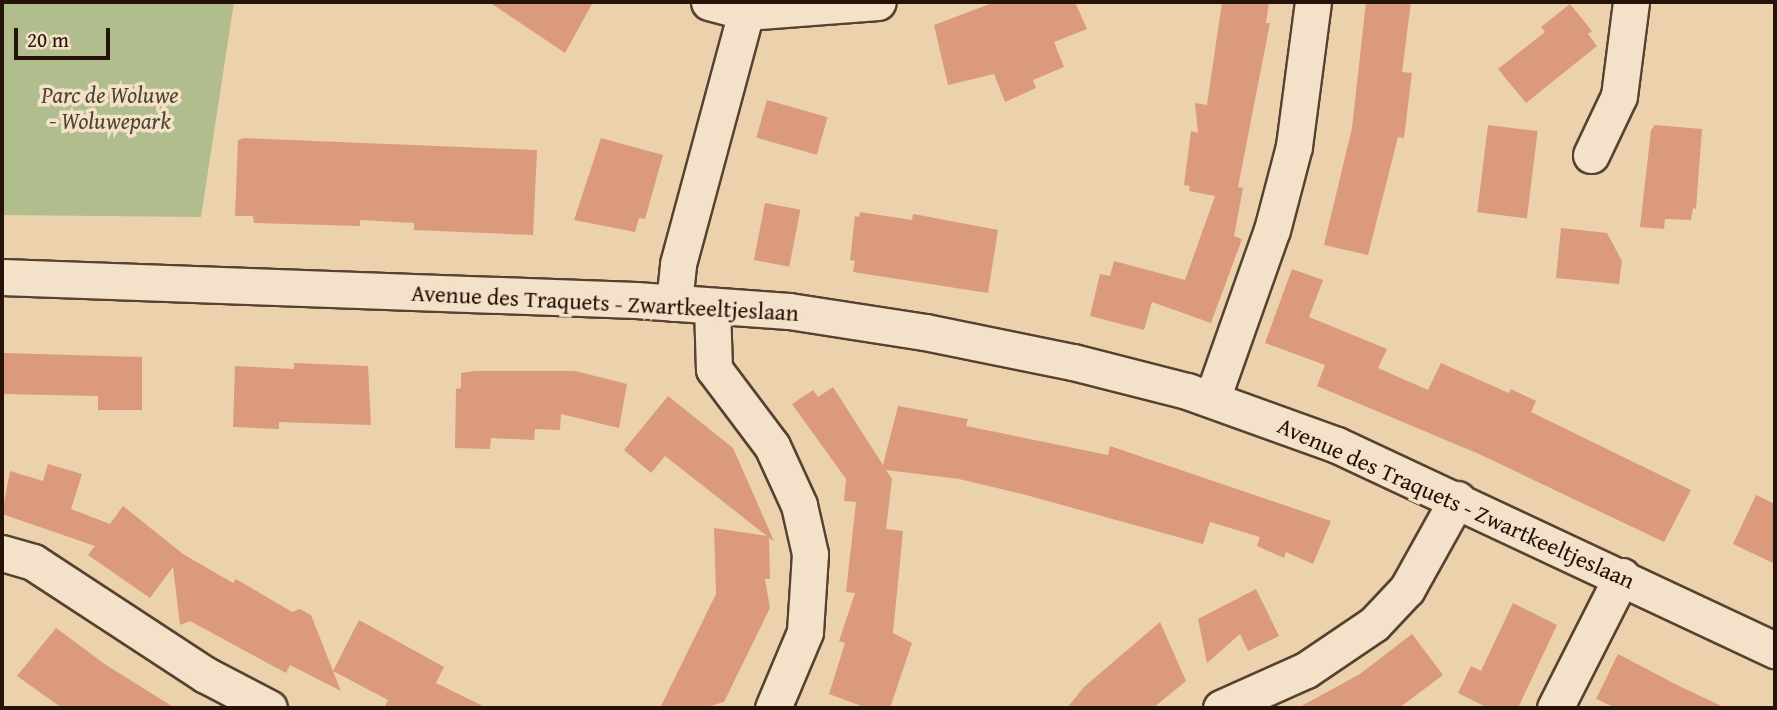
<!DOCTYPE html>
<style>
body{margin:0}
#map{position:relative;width:1777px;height:710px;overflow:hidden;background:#ecd1ad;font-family:"Gentium Book Plus",serif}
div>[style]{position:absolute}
.green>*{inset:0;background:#b2bd8e}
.building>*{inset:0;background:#db9a7b;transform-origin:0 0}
.roads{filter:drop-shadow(2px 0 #574231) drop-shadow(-2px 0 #574231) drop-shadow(0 2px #574231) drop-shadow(0 -2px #574231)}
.minor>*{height:35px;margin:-17.5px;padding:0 17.5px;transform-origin:17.5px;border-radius:17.5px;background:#f3e1ca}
span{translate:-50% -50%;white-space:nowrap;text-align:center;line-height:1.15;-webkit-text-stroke:7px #f3e1ca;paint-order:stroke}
.park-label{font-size:23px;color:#4f4530;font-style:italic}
.street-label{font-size:23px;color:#251208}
.frame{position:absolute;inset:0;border:4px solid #251208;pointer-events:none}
.scale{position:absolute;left:14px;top:28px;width:96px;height:32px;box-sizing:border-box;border:4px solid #251208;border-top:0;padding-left:9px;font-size:21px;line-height:24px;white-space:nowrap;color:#251208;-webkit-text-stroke:5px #f3e1ca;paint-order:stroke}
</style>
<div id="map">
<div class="green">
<div style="clip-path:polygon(2px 2px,234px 2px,201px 217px,2px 215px)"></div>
</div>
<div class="building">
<div style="clip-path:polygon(489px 2px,593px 2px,565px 53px)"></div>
<div style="clip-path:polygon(995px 2px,1075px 2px,1087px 29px,1054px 42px,1064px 67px,1033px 80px,1036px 88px,1005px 102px,994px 74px,948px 85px,934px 25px)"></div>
<div style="clip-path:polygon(1222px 2px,1269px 2px,1266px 23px,1270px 23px,1238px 187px,1243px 188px,1234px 236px,1242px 239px,1211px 323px,1152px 302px,1144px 330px,1090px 316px,1100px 274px,1110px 276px,1114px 261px,1185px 280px,1215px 196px,1189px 191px,1190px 186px,1184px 185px,1191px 131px,1198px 133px,1195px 103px,1207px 105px)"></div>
<div style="clip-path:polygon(1366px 2px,1411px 2px,1402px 72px,1412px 73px,1404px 138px,1398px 137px,1368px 255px,1324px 245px,1352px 128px)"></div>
<div style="clip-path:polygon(1570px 4px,1592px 31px,1588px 34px,1597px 46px,1526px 103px,1498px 69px,1545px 32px,1541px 27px)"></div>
<div style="left:767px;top:100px;width:63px;height:39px;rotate:16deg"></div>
<div style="left:1488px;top:125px;width:50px;height:88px;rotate:7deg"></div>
<div style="clip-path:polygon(1655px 125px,1702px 129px,1696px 209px,1693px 208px,1691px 220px,1665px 219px,1664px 229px,1640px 227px,1651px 130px)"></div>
<div style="clip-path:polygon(244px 138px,537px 150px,533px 235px,414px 230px,414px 223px,360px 220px,360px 226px,254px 223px,253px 216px,235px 216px,238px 140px)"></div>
<div style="clip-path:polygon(601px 138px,663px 155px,645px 219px,639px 218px,635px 232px,574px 220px)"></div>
<div style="left:765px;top:203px;width:36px;height:58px;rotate:11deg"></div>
<div style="clip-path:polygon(860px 212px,912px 220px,913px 214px,998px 230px,988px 293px,853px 272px,855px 261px,850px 260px,855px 216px,859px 217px)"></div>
<div style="clip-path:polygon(1561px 228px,1607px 233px,1622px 261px,1619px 284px,1556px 278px)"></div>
<div style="clip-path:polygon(1292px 269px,1323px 280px,1309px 317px,1387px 349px,1378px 368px,1428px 390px,1441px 363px,1509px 393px,1511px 389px,1536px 401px,1531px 412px,1691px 490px,1664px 542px,1479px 454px,1317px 386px,1325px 365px,1265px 343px)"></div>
<div style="clip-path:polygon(2px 353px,142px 357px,142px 410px,98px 410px,98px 396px,2px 394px)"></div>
<div style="clip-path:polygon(294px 363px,368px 366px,371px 425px,279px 422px,279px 429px,233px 427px,235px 366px,294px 369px)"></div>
<div style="clip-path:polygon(474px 371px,575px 371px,627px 384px,619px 428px,561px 414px,560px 430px,535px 429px,534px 440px,491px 438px,490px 449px,455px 448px,456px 389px,461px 388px,461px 373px)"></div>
<div style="clip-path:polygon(833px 387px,883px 465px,898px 406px,968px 419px,966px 426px,1108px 455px,1110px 446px,1331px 521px,1313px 564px,1286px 552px,1284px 558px,1257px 546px,1260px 537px,1210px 522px,1203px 544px,1026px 495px,959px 479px,886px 470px,892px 479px,886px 529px,903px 531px,893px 633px,912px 643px,890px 708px,867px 708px,829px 694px,845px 643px,839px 641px,855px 593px,846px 592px,856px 502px,844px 501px,846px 479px,792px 404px,813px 390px,818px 397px)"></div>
<div style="clip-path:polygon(668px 396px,733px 448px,774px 541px,769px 538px,770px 579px,765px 579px,770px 608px,724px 702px,703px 708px,660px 708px,716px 594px,714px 528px,767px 536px,665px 456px,651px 473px,624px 450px)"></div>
<div style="clip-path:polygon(48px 464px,82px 474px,71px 509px,110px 524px,123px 506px,183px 554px,233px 583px,236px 579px,292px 612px,300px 609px,311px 615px,333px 671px,359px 620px,444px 667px,436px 683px,487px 708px,384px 708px,388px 700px,333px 671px,341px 691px,290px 665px,286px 673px,190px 621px,180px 625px,173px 567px,150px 598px,88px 555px,95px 546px,2px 514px,10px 471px,43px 481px)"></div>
<div style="clip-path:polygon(1756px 495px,1775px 504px,1775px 564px,1733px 544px)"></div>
<div style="clip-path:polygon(1256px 589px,1279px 636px,1248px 651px,1240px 634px,1207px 663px,1198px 619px)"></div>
<div style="clip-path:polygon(1513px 603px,1557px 625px,1518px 708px,1488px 708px,1458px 693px,1471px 666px,1481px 671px)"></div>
<div style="clip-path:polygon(1160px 622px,1186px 681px,1153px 708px,1067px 708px,1084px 687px)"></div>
<div style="clip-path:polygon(56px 628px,106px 665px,175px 708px,62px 708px,17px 676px)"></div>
<div style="clip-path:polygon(1412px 634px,1443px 675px,1399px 708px,1298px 708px,1360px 674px)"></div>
<div style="clip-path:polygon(1618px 654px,1679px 686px,1726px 708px,1616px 708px,1596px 699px)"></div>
</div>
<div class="roads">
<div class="minor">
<div style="left:709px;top:2px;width:38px;rotate:15deg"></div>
<div style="left:746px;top:12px;width:132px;rotate:-4.3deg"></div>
<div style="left:1591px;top:155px;width:65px;rotate:-64.6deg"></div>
<div style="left:1619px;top:96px;width:95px;rotate:-82.7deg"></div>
<div style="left:2px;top:277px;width:634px;rotate:2.08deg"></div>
<div style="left:636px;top:300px;width:153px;rotate:4.1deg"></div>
<div style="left:789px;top:311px;width:138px;rotate:8.8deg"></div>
<div style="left:925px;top:332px;width:151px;rotate:11.5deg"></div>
<div style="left:1073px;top:362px;width:118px;rotate:14.3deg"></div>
<div style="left:1187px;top:391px;width:159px;rotate:19.8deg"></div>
<div style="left:1337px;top:445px;width:484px;rotate:25.1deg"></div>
<div style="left:674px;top:303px;width:39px;rotate:-84deg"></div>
<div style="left:678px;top:264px;width:261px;rotate:-74.9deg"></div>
<div style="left:712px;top:306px;width:63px;rotate:88.2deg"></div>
<div style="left:714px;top:369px;width:96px;rotate:53deg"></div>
<div style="left:772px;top:446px;width:65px;rotate:65.4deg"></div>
<div style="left:799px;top:505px;width:50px;rotate:77.3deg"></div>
<div style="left:810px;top:554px;width:78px;rotate:93.7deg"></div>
<div style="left:805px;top:632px;width:82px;rotate:112.8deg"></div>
<div style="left:1212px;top:399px;width:179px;rotate:-70.5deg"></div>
<div style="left:1272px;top:230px;width:87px;rotate:-75.3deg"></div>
<div style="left:1294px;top:146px;width:145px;rotate:-82.5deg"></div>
<div style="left:2px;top:553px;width:32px;rotate:16deg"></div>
<div style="left:33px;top:562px;width:207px;rotate:33.2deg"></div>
<div style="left:206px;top:675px;width:71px;rotate:27.6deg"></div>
<div style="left:1221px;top:708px;width:93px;rotate:-24.1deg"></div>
<div style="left:1306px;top:670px;width:82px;rotate:-34.1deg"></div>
<div style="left:1374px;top:624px;width:48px;rotate:-46.7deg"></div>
<div style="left:1407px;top:589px;width:103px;rotate:-60.9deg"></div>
<div style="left:1555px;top:708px;width:148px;rotate:-63.1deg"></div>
</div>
</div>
<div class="park-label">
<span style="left:110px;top:108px">Parc de Woluwe<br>- Woluwepark</span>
</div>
<div class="street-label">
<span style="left:605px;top:303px;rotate:3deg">Avenue des Traquets - Zwartkeeltjeslaan</span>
<span style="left:1456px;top:503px;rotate:24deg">Avenue des Traquets - Zwartkeeltjeslaan</span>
</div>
<div class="frame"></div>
<div class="scale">20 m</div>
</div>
